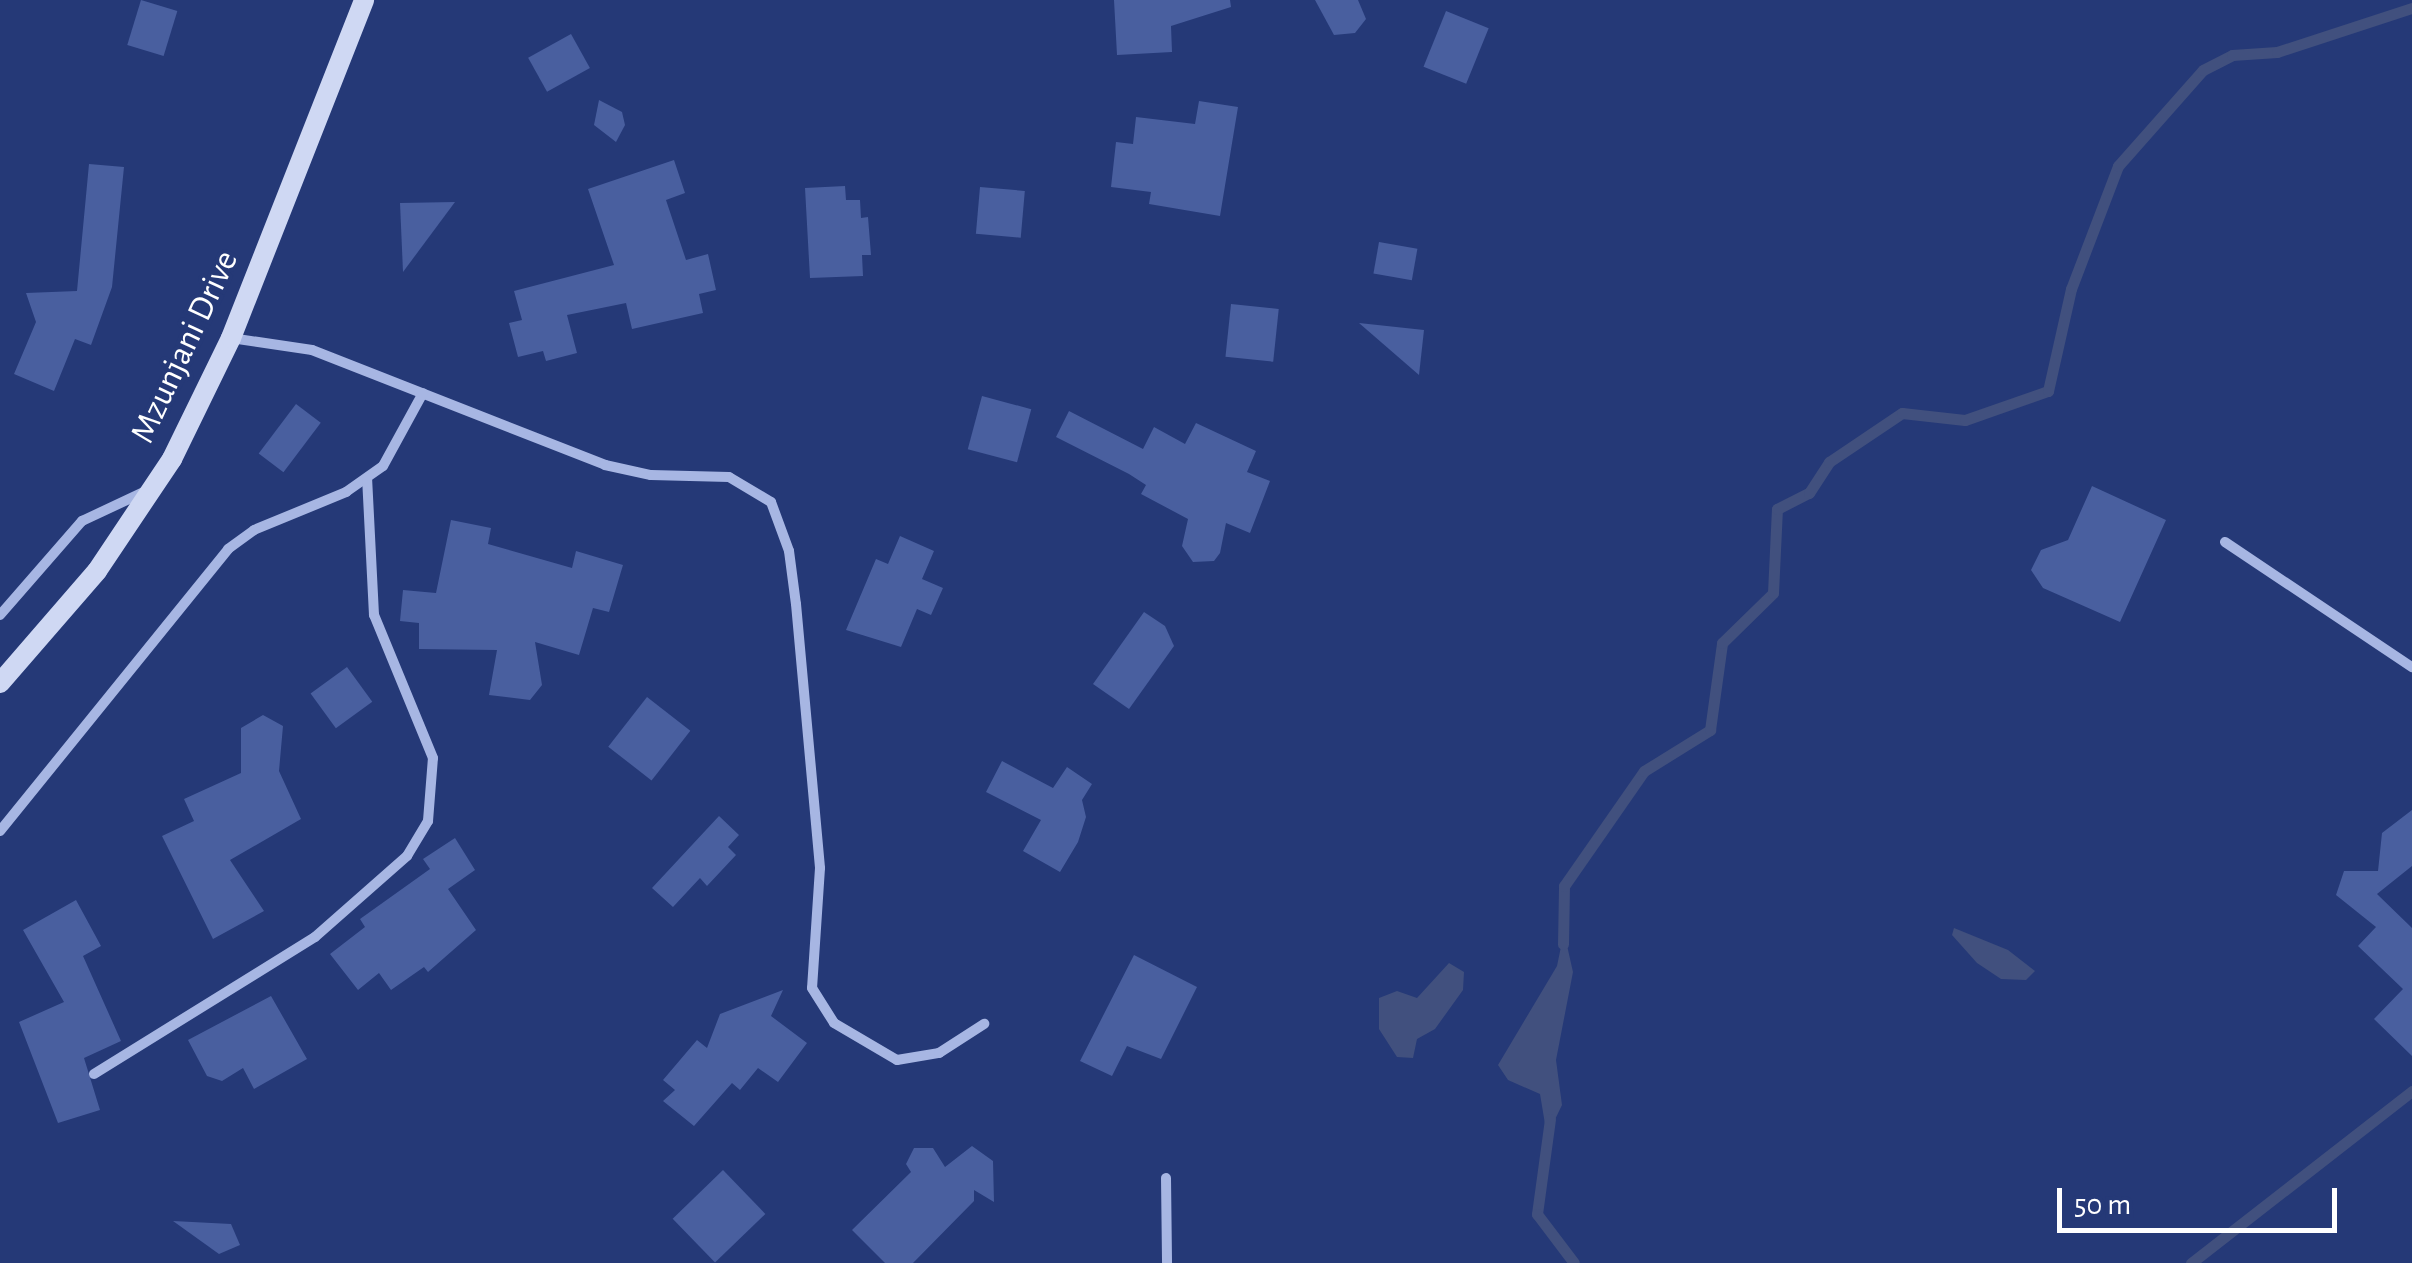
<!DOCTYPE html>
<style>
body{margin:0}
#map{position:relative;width:2412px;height:1263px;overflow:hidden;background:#253977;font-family:"Alegreya Sans",sans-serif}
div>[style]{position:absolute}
.water>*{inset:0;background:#41507e}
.stream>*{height:11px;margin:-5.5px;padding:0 5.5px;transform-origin:5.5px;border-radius:5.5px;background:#41507e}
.building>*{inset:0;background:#495f9f;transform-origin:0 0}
.street>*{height:10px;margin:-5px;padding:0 5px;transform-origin:5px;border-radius:5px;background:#a7b6e3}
.secondary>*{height:20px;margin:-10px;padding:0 10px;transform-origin:10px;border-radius:10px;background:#cfd8f3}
span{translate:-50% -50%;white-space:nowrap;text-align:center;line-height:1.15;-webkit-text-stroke:8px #253977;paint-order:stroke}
.street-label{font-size:35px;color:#fff}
.scale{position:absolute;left:2057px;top:1188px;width:280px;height:45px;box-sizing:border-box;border:5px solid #fff;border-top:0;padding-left:12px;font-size:30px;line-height:35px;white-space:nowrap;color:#fff;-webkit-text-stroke:8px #253977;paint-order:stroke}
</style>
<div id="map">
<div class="water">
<div style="clip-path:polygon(1954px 928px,2008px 950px,2035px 971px,2026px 980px,2001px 979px,1977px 963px,1952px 935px)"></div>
<div style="clip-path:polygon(1564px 932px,1573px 972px,1556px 1060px,1562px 1105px,1547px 1136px,1540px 1094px,1508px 1080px,1498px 1065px,1557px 966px)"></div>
<div style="clip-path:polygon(1449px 963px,1464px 972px,1463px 990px,1435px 1029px,1417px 1039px,1413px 1058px,1397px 1057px,1379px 1029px,1379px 998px,1397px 991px,1417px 998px)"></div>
</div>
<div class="stream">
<div style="left:1563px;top:944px;width:58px;rotate:-89deg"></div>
<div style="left:1564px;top:886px;width:140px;rotate:-55.2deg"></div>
<div style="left:1644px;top:771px;width:78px;rotate:-31.8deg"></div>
<div style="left:1710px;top:730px;width:88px;rotate:-82.1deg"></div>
<div style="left:1722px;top:643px;width:71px;rotate:-44.4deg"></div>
<div style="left:1773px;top:593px;width:84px;rotate:-87.3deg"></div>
<div style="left:1777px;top:509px;width:36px;rotate:-27deg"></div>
<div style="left:1809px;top:493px;width:37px;rotate:-57deg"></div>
<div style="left:1829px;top:462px;width:88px;rotate:-33.9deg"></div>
<div style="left:1902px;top:413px;width:63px;rotate:6.3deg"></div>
<div style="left:1965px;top:420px;width:88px;rotate:-19.3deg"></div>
<div style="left:2048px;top:391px;width:105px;rotate:-77.3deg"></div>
<div style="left:2071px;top:289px;width:132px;rotate:-69.1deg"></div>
<div style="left:2118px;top:166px;width:128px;rotate:-48.5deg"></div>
<div style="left:2203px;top:70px;width:33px;rotate:-27deg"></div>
<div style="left:2232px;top:55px;width:45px;rotate:-3.8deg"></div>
<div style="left:2277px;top:52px;width:142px;rotate:-18.1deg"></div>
<div style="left:1550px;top:1119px;width:96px;rotate:97.8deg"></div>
<div style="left:1537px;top:1214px;width:61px;rotate:52.9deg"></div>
<div style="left:2191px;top:1263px;width:280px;rotate:-37.9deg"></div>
</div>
<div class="building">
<div style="left:141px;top:0;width:38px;height:47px;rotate:17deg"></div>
<div style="clip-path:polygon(1114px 0,1230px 0,1231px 7px,1171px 26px,1172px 52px,1117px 55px)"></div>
<div style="clip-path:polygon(1315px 0,1358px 0,1366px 19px,1355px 33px,1334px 35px)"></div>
<div style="left:1446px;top:11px;width:46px;height:60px;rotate:22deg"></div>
<div style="left:571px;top:34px;width:39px;height:49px;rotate:61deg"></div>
<div style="clip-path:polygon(599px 100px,622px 112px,625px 125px,616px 142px,594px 125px)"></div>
<div style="clip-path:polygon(1199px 101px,1238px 107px,1220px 216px,1149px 204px,1151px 192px,1111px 187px,1116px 142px,1133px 144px,1136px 117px,1195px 124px)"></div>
<div style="clip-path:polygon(674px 160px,685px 193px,666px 200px,686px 260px,708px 254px,716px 290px,699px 294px,703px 313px,632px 329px,626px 303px,567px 315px,577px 353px,546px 361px,543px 351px,518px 357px,509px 323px,522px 320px,514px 291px,614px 265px,588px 189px)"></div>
<div style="clip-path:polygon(89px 164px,124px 167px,112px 287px,91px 345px,75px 339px,54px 391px,14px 374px,36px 322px,26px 293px,77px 291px)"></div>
<div style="clip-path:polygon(845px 186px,846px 200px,860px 200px,861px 218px,868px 217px,871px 255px,862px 255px,863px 276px,810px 278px,805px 188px)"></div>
<div style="left:980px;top:187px;width:45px;height:47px;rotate:5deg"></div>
<div style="clip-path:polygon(455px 202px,403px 272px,400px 203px)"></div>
<div style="left:1379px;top:242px;width:39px;height:32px;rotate:10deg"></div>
<div style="left:1231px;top:304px;width:48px;height:53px;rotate:6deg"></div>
<div style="clip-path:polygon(1359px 323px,1424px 330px,1419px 375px)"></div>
<div style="left:982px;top:396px;width:51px;height:55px;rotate:15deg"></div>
<div style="left:296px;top:404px;width:31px;height:62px;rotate:37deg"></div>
<div style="clip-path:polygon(1069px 411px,1143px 449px,1154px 427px,1185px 444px,1196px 423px,1256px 451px,1247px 472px,1270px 481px,1250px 533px,1226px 523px,1220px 553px,1214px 561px,1193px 562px,1182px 546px,1188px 519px,1141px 494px,1146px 485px,1129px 474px,1056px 437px)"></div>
<div style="clip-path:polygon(2092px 486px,2166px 520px,2120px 622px,2043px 588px,2031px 570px,2041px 550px,2068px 540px)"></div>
<div style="clip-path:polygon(451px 520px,491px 528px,488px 544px,572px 568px,576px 551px,623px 565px,609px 612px,593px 608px,579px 655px,535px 642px,542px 685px,530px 700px,489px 695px,497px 650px,419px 649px,419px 623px,400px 621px,403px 590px,436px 593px)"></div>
<div style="clip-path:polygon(900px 536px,934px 551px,922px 579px,943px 588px,931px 615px,917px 609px,901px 647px,846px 630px,876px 559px,888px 564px)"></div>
<div style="clip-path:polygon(1144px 612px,1165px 626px,1174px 646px,1129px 709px,1093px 684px)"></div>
<div style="left:347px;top:667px;width:43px;height:45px;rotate:54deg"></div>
<div style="left:647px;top:697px;width:55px;height:63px;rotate:38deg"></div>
<div style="clip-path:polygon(263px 715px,283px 726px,279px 771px,301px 819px,230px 860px,264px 911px,213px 939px,162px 836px,194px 821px,184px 799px,241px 773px,241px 728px)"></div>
<div style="clip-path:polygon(1002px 761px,1053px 788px,1067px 767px,1092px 784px,1082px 800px,1086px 817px,1078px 842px,1060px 872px,1023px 851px,1041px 820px,986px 792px)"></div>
<div style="clip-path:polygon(2412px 810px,2412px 866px,2377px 894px,2412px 928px,2412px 1056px,2374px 1019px,2403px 989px,2358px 946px,2376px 927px,2336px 895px,2344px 871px,2378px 871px,2382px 833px)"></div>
<div style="clip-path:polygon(719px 816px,739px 835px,728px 847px,736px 855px,707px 886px,700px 878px,673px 907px,652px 888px)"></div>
<div style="clip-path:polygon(455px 838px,475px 870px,448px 889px,476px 930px,428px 972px,424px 967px,391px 990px,379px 973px,358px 990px,330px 954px,365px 927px,360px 919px,430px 869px,423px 859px)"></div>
<div style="clip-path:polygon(76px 900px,101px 946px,83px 956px,121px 1041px,84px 1058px,100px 1110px,58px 1123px,19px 1022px,64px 1002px,23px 930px)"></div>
<div style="clip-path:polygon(1134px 955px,1197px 987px,1161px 1059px,1127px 1046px,1112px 1076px,1080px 1061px)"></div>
<div style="clip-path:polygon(783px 990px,771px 1016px,807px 1043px,778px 1082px,758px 1068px,740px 1090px,732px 1083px,694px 1126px,663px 1101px,675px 1090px,663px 1080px,697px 1040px,707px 1048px,720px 1014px)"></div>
<div style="clip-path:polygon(271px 996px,307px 1059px,254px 1089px,243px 1068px,222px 1081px,207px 1076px,188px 1040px)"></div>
<div style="clip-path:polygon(972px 1146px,993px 1161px,994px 1202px,974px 1190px,974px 1201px,913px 1263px,885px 1263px,852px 1230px,911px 1172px,906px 1164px,914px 1148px,933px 1148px,945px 1167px)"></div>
<div style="left:723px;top:1170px;width:61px;height:70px;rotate:46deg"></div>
<div style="clip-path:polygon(173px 1221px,231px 1224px,240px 1245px,219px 1254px)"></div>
</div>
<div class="street">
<div style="left:231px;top:338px;width:82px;rotate:8.4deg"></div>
<div style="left:312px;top:350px;width:315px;rotate:21.4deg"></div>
<div style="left:605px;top:465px;width:47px;rotate:12.3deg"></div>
<div style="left:651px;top:475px;width:78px;rotate:1.5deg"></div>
<div style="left:729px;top:477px;width:49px;rotate:30.8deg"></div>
<div style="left:771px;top:502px;width:52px;rotate:69.8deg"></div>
<div style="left:789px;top:551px;width:53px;rotate:82.5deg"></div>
<div style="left:796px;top:604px;width:265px;rotate:84.8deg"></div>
<div style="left:820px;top:868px;width:120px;rotate:93.8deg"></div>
<div style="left:812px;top:988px;width:41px;rotate:57.8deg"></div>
<div style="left:834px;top:1023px;width:73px;rotate:30.4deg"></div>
<div style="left:897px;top:1060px;width:43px;rotate:-9.5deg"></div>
<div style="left:939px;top:1053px;width:54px;rotate:-32.8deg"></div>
<div style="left:2225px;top:542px;width:225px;rotate:33.8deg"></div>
<div style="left:0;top:615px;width:125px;rotate:-48.9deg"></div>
<div style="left:82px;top:521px;width:71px;rotate:-25.1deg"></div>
<div style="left:0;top:831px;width:363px;rotate:-51deg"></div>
<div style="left:228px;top:549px;width:32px;rotate:-36deg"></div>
<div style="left:254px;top:530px;width:100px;rotate:-22.4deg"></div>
<div style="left:346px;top:492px;width:45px;rotate:-35.1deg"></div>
<div style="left:383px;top:466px;width:83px;rotate:-61.3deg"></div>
<div style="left:94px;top:1074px;width:260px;rotate:-31.8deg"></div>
<div style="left:315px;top:937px;width:123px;rotate:-41.4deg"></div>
<div style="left:407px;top:856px;width:41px;rotate:-59deg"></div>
<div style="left:428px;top:821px;width:63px;rotate:-85.5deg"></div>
<div style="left:433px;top:758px;width:155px;rotate:-112.4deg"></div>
<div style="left:374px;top:615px;width:137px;rotate:-92.9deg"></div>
<div style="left:1166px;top:1178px;width:85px;rotate:89.3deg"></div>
</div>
<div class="secondary">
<div style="left:0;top:683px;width:148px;rotate:-49.1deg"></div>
<div style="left:97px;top:571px;width:135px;rotate:-56.2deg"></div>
<div style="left:172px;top:459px;width:135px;rotate:-64deg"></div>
<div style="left:231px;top:338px;width:363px;rotate:-68.5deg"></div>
</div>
<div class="street-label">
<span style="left:185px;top:347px;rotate:-65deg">Mzunjani Drive</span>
</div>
<div class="scale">50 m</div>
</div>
